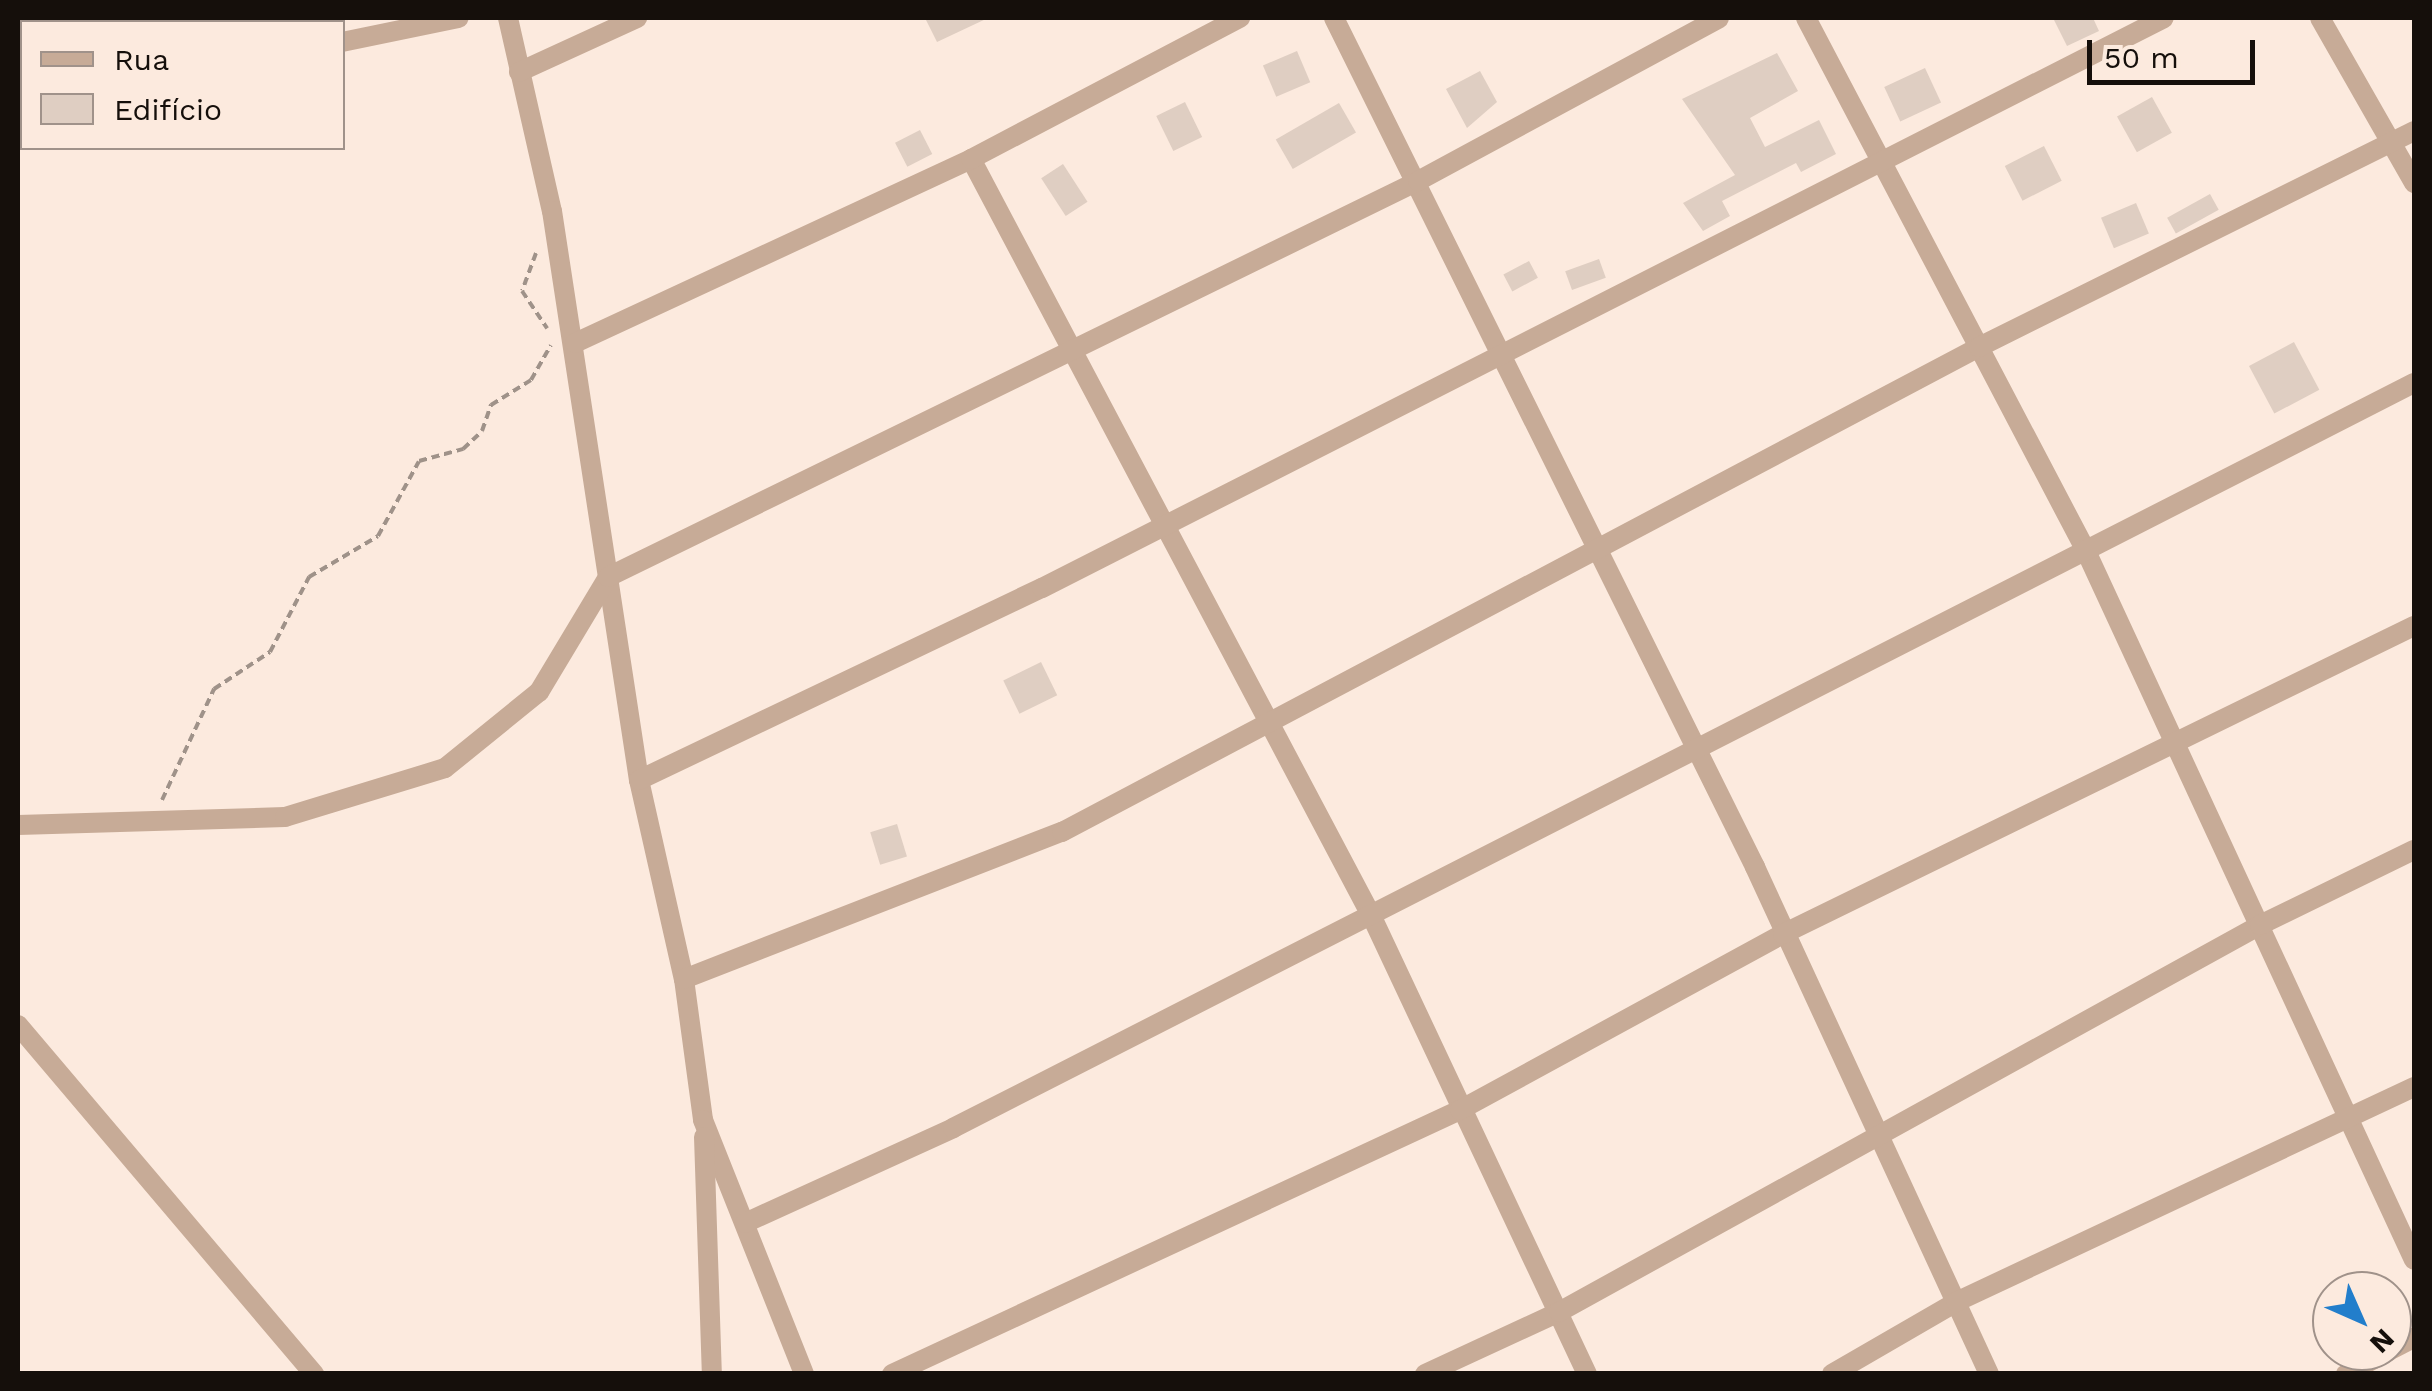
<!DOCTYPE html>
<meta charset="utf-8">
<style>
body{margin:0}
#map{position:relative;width:2432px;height:1391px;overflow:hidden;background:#fceade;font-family:"Work Sans",sans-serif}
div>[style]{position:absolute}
.building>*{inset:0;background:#dfcec2;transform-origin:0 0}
.path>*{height:4px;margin-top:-2px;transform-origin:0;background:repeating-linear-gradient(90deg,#9f9289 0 8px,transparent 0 13px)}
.street>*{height:20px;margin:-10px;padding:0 10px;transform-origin:10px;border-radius:10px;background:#c7ab97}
span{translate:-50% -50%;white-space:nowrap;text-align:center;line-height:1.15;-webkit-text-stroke:9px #fceade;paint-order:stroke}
.frame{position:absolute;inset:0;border:20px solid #150f0b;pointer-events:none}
.legend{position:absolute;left:20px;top:20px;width:325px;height:130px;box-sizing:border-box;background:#fceade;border:2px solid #a0928a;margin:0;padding:12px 18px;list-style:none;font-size:30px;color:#150f0b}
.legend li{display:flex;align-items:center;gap:20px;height:50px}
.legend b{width:50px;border:2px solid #a0928a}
.north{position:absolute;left:2312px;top:1271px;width:100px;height:100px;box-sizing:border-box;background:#fceade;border:2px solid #a0928a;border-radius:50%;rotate:135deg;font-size:28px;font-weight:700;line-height:40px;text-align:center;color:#150f0b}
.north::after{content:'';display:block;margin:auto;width:35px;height:45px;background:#227ecb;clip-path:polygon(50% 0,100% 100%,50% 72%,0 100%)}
.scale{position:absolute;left:2087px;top:40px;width:168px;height:45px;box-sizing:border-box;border:5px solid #150f0b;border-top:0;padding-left:12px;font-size:30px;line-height:35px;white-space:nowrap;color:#150f0b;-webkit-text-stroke:8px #fceade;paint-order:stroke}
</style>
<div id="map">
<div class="building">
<div style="clip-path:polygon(925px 18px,988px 18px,937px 42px)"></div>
<div style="clip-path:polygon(2053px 18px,2093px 18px,2099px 31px,2067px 46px)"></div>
<div style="left:1297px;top:51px;width:34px;height:37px;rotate:67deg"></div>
<div style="clip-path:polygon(1777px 53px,1798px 91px,1750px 118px,1765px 147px,1819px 120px,1836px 154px,1801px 172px,1796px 163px,1722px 201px,1730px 216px,1703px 231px,1683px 203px,1735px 175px,1682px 99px)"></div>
<div style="left:1925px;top:68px;width:38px;height:45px;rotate:65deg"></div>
<div style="clip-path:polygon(1480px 71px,1497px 102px,1467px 128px,1446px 89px)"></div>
<div style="left:2152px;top:97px;width:41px;height:40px;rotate:61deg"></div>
<div style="left:1185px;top:102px;width:39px;height:32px;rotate:64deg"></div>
<div style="left:1339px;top:103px;width:34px;height:73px;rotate:60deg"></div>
<div style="left:920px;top:130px;width:27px;height:28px;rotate:63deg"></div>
<div style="left:2044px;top:146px;width:39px;height:44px;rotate:63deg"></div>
<div style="left:1063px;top:164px;width:45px;height:26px;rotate:57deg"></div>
<div style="left:2210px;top:194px;width:18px;height:49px;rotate:61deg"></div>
<div style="left:2136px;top:203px;width:33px;height:38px;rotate:67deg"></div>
<div style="left:1599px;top:259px;width:20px;height:36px;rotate:70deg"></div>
<div style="left:1529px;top:261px;width:19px;height:29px;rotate:62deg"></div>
<div style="left:2294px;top:342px;width:54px;height:51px;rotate:62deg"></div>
<div style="left:1041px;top:662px;width:37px;height:42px;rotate:64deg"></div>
<div style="left:897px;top:824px;width:34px;height:28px;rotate:73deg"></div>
</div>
<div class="path">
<div style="left:536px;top:253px;width:40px;rotate:110.2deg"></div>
<div style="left:522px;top:291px;width:45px;rotate:56deg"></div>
<div style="left:162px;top:800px;width:123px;rotate:-64.9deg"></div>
<div style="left:214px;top:689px;width:67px;rotate:-33.5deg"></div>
<div style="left:270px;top:652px;width:85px;rotate:-62.5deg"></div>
<div style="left:309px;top:577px;width:80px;rotate:-30.7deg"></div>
<div style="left:378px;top:536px;width:85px;rotate:-61.3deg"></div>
<div style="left:419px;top:461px;width:46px;rotate:-15.3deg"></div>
<div style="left:463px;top:449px;width:26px;rotate:-43deg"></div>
<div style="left:482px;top:431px;width:28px;rotate:-71deg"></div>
<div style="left:491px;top:405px;width:47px;rotate:-32deg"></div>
<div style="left:531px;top:380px;width:40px;rotate:-60.3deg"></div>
</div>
<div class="street">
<div style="left:508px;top:18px;width:198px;rotate:77.2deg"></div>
<div style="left:552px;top:211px;width:576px;rotate:81.31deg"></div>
<div style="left:639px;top:780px;width:204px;rotate:77.3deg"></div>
<div style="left:684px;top:979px;width:142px;rotate:82.3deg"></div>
<div style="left:703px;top:1120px;width:273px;rotate:68.3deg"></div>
<div style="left:1334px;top:18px;width:948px;rotate:63.62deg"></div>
<div style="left:1755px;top:867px;width:558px;rotate:65.22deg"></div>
<div style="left:1806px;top:18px;width:600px;rotate:62.28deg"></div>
<div style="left:2085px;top:549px;width:783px;rotate:65.17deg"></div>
<div style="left:2320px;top:18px;width:190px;rotate:60.3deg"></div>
<div style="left:342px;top:42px;width:119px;rotate:-11.6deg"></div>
<div style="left:519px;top:72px;width:130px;rotate:-24.6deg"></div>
<div style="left:18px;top:103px;width:4px;rotate:-14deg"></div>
<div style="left:971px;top:159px;width:855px;rotate:62.12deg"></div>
<div style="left:1371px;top:915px;width:507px;rotate:64.8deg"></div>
<div style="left:575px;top:343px;width:437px;rotate:-24.9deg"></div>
<div style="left:971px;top:159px;width:304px;rotate:-27.7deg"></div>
<div style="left:639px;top:780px;width:446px;rotate:-25.5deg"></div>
<div style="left:1042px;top:588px;width:1258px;rotate:-26.93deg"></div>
<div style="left:18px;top:825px;width:267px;rotate:-1.7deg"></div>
<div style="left:285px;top:817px;width:167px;rotate:-17deg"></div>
<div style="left:445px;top:768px;width:121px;rotate:-39deg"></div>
<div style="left:539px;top:692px;width:134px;rotate:-59deg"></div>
<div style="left:608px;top:577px;width:902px;rotate:-26.05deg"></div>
<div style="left:1418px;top:181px;width:342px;rotate:-28.4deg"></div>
<div style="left:684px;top:979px;width:406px;rotate:-21.3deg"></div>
<div style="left:1062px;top:832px;width:1037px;rotate:-27.87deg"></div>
<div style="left:1979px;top:347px;width:486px;rotate:-26.4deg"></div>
<div style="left:18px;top:1025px;width:458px;rotate:49.7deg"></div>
<div style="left:704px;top:1137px;width:237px;rotate:88.1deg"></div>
<div style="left:745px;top:1223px;width:229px;rotate:-24.5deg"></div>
<div style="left:953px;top:1128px;width:1640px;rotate:-27.02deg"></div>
<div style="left:2392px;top:1349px;width:25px;rotate:-27deg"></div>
<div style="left:892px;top:1374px;width:626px;rotate:-24.93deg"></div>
<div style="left:1460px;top:1110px;width:368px;rotate:-28.6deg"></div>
<div style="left:1783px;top:934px;width:702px;rotate:-26.02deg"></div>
<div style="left:1425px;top:1374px;width:148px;rotate:-24.8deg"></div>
<div style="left:1559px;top:1312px;width:801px;rotate:-28.9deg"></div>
<div style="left:2260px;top:925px;width:171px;rotate:-26deg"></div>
<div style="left:1832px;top:1374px;width:143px;rotate:-30.1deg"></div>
<div style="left:1956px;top:1302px;width:506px;rotate:-25.15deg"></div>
<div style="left:2346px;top:1374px;width:49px;rotate:-28.1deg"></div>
</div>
<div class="frame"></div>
<ul class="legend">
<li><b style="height:12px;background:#c7ab97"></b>Rua</li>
<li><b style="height:28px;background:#dfcec2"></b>Edifício</li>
</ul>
<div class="north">N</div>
<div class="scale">50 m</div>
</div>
